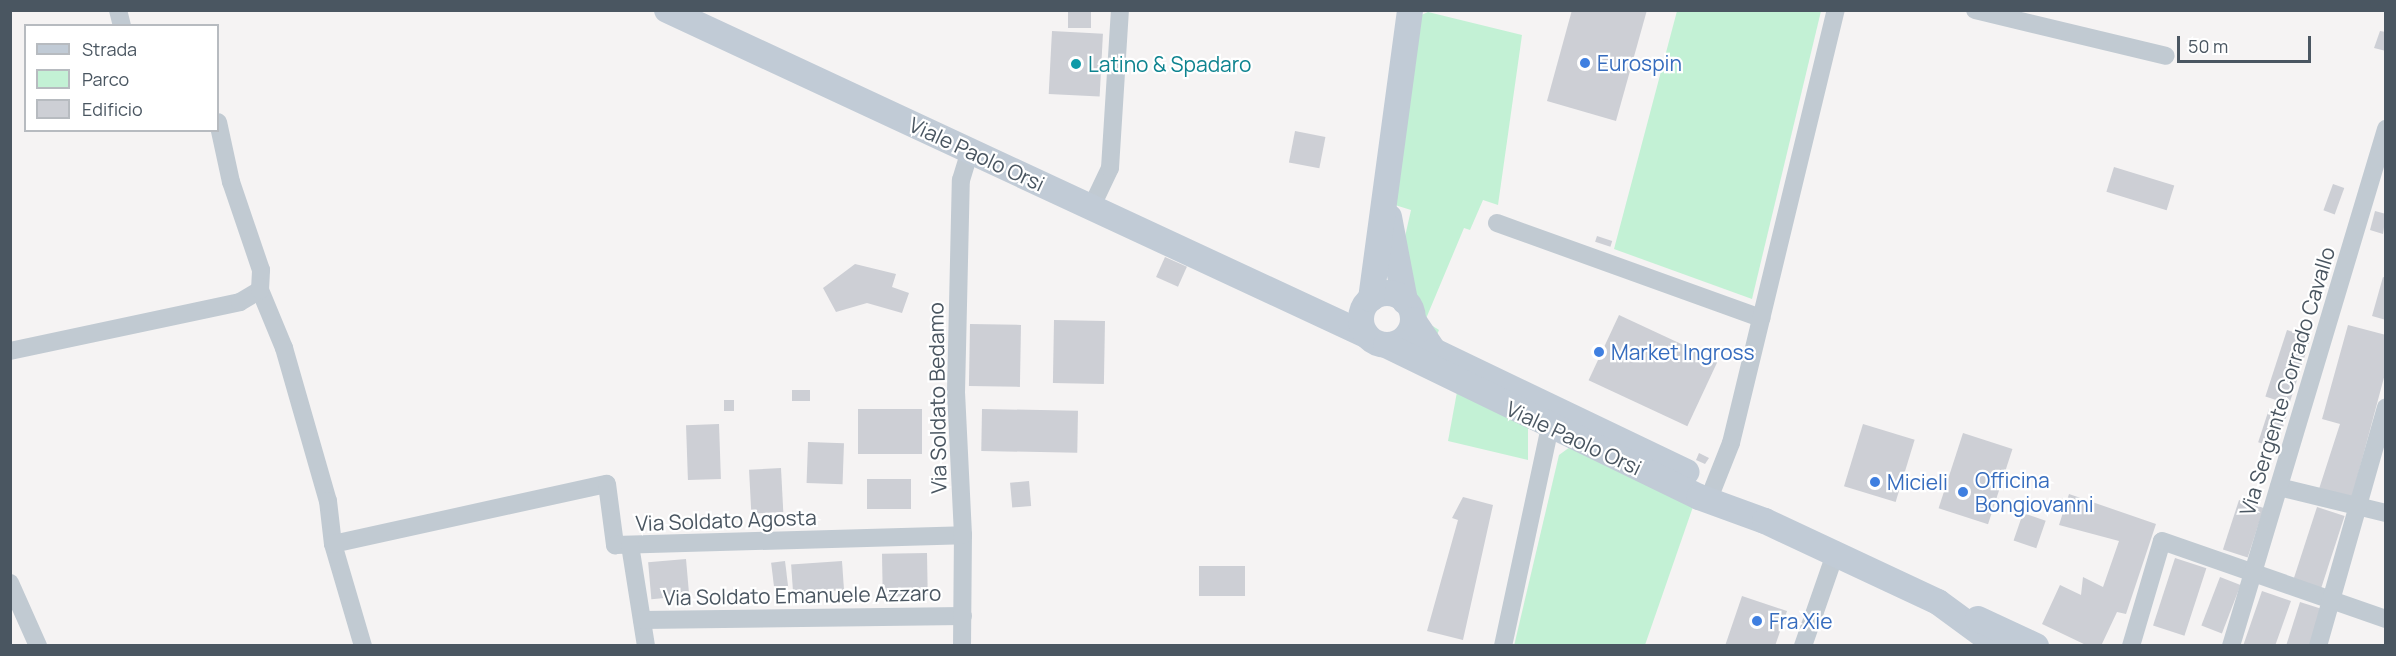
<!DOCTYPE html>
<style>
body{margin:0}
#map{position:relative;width:2396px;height:656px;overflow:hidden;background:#f5f3f3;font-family:Manrope,sans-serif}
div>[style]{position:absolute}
.green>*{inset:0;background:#c3f1d5}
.building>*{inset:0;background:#cdcfd5;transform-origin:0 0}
.street>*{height:18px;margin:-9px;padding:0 9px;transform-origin:9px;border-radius:9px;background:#c1cad2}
.secondary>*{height:26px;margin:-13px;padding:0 13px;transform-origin:13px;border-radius:13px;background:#c1cbd6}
.secondary>.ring{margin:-13px;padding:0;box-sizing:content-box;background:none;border:26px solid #c1cbd6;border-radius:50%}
.dots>*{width:16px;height:16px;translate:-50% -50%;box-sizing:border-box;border:3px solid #fff;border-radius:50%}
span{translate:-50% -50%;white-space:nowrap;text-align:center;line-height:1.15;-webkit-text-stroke:4.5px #fff;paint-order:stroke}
.shop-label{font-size:21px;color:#366cbe}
.left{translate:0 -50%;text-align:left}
.culture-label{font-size:21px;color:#0d838f}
.street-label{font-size:21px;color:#4a5661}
.frame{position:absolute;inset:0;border:12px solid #4a5661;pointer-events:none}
.legend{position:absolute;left:24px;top:24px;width:195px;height:108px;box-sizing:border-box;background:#fff;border:2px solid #b7bbc0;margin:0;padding:8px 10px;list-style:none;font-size:18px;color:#4a5661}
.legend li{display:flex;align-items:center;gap:12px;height:30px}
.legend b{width:30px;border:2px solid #b7bbc0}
.scale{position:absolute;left:2177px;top:36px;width:134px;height:27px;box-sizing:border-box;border:3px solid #4a5661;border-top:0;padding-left:8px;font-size:18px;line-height:21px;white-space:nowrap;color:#4a5661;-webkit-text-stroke:4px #fff;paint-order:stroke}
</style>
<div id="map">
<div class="green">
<div style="clip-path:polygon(1677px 11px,1821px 11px,1752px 299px,1614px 249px)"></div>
<div style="clip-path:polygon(1428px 12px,1522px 35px,1498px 205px,1483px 200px,1470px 230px,1464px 228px,1425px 321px,1439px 330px,1434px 342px,1414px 300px,1404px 241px,1411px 210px,1395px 205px,1419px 16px)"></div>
<div style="clip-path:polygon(1457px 392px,1528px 426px,1528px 460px,1448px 441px)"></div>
<div style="clip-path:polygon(1570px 447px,1695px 501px,1645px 645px,1514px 646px,1559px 455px)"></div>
</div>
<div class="building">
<div style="left:1068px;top:10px;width:23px;height:18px"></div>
<div style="clip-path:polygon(1572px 10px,1647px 10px,1616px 121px,1547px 101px)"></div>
<div style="left:1052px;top:31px;width:51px;height:63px;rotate:3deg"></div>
<div style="clip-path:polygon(2380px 31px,2386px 32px,2386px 51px,2374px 48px)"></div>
<div style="left:1295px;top:131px;width:31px;height:32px;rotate:11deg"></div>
<div style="left:2114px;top:167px;width:63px;height:26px;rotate:17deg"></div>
<div style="left:2333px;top:184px;width:12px;height:28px;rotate:20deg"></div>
<div style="clip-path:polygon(2375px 211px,2386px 214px,2383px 234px,2370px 230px)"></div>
<div style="left:1597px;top:236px;width:16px;height:6px;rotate:18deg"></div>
<div style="left:1165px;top:257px;width:24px;height:22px;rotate:24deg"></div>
<div style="clip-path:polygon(855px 264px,896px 274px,892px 287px,909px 293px,902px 313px,867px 303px,836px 312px,823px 288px)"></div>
<div style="clip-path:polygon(2383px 277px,2386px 278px,2386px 320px,2372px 316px)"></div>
<div style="left:1619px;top:315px;width:109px;height:72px;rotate:25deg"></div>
<div style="left:1054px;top:320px;width:51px;height:63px;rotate:1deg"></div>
<div style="left:970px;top:324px;width:51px;height:62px;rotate:1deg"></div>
<div style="clip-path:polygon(2348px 325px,2386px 335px,2386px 370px,2352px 497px,2319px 489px,2340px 424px,2322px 419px)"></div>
<div style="left:2287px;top:330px;width:25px;height:70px;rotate:18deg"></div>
<div style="left:792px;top:390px;width:18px;height:11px"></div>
<div style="left:724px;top:400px;width:10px;height:11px"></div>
<div style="left:858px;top:409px;width:64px;height:45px"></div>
<div style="left:982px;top:409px;width:96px;height:42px;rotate:1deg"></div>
<div style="left:2269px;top:409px;width:19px;height:35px;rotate:18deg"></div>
<div style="left:719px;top:424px;width:55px;height:33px;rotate:88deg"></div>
<div style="left:1863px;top:424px;width:54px;height:65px;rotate:17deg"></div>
<div style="left:1963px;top:433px;width:52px;height:79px;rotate:18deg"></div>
<div style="left:808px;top:442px;width:36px;height:41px;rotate:2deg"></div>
<div style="clip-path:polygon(1699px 453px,1709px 458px,1705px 464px,1696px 460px)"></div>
<div style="left:781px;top:468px;width:44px;height:32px;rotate:87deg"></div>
<div style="left:867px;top:479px;width:44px;height:30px"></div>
<div style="left:1029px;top:481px;width:25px;height:19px;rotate:85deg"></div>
<div style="clip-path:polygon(2069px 494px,2156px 524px,2126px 614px,2117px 612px,2101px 646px,2088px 646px,2042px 624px,2060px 585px,2081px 595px,2083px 577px,2103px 587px,2119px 541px,2059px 525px)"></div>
<div style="clip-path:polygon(1463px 497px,1493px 505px,1463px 640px,1427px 631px,1458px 520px,1452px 518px)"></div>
<div style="left:2239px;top:500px;width:26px;height:52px;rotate:18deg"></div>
<div style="left:2317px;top:507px;width:29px;height:77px;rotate:18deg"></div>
<div style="left:2023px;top:513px;width:24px;height:29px;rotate:19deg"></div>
<div style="left:927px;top:553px;width:43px;height:45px;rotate:89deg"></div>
<div style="left:2175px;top:558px;width:33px;height:71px;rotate:18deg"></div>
<div style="left:686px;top:559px;width:37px;height:38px;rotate:85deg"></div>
<div style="left:785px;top:561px;width:26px;height:14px;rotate:83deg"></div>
<div style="left:842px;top:561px;width:29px;height:51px;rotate:86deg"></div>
<div style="left:1245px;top:566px;width:30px;height:46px;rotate:90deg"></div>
<div style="left:2220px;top:577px;width:22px;height:52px;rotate:21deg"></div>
<div style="clip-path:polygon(2262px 591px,2291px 601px,2275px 646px,2243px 646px)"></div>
<div style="clip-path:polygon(1742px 596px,1787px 611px,1775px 646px,1725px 646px)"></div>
<div style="clip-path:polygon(2300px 602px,2322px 609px,2311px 646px,2286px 646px)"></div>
</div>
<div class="street">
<div style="left:118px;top:10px;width:16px;rotate:76deg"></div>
<div style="left:1975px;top:10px;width:196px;rotate:13.5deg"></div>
<div style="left:1091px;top:208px;width:44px;rotate:-64.6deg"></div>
<div style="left:1110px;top:168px;width:158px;rotate:-86.4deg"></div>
<div style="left:1497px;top:223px;width:281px;rotate:19.8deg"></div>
<div style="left:260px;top:290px;width:63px;rotate:67.5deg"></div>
<div style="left:284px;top:348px;width:159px;rotate:74deg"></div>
<div style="left:328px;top:501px;width:43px;rotate:83.4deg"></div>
<div style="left:333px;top:544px;width:106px;rotate:73.6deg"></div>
<div style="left:10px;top:351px;width:235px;rotate:-12deg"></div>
<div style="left:240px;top:302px;width:23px;rotate:-31deg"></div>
<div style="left:260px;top:290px;width:20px;rotate:-87deg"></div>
<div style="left:261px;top:270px;width:93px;rotate:-108.8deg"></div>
<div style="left:231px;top:182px;width:61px;rotate:-102.2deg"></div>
<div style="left:2279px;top:487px;width:110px;rotate:13.7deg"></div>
<div style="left:1708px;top:501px;width:62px;rotate:-68.4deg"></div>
<div style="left:1731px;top:443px;width:446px;rotate:-76.4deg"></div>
<div style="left:333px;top:544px;width:280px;rotate:-12.4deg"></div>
<div style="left:607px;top:484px;width:62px;rotate:82.5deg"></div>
<div style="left:615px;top:545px;width:348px;rotate:-1.6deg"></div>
<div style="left:630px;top:545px;width:102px;rotate:81deg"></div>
<div style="left:10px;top:583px;width:69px;rotate:66deg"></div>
<div style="left:642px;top:620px;width:321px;rotate:-0.7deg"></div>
<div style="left:962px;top:646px;width:111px;rotate:-89.5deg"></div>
<div style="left:963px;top:535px;width:142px;rotate:-92.8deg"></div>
<div style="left:956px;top:393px;width:213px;rotate:-88.7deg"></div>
<div style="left:961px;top:180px;width:31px;rotate:-73deg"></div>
<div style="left:1503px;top:646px;width:224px;rotate:-77.9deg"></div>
<div style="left:1803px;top:646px;width:97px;rotate:-70.8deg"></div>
<div style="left:2131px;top:646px;width:109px;rotate:-73.6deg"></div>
<div style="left:2162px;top:541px;width:237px;rotate:19.2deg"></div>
<div style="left:2231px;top:646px;width:540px;rotate:-73.31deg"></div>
<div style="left:2318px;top:646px;width:248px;rotate:-74.1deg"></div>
</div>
<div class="secondary">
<div style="left:667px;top:10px;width:771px;rotate:24.94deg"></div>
<div style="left:1389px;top:217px;width:86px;rotate:79.2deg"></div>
<div class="ring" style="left:1361px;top:293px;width:26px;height:26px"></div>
<div style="left:1371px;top:299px;width:292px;rotate:-82.3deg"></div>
<div style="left:1413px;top:320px;width:37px;rotate:56deg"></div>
<div style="left:1434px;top:351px;width:280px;rotate:25.6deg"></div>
<div style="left:1386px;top:345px;width:348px;rotate:25.9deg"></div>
<div style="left:1699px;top:497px;width:70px;rotate:20deg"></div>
<div style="left:1765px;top:521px;width:191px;rotate:25.1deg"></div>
<div style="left:1938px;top:602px;width:74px;rotate:36.3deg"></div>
<div style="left:1978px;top:619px;width:64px;rotate:25deg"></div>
</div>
<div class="dots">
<div style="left:1585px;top:63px;background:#3f7fe0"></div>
<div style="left:1076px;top:64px;background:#0f9aa8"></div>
<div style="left:1599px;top:352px;background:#3f7fe0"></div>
<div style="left:1875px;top:482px;background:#3f7fe0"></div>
<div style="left:1963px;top:492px;background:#3f7fe0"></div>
<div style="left:1757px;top:621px;background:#3f7fe0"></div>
</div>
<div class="shop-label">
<span class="left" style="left:1597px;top:63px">Eurospin</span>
<span class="left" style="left:1611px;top:352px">Market Ingross</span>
<span class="left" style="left:1975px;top:492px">Officina<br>Bongiovanni</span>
<span class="left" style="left:1887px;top:482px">Micieli</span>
<span class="left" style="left:1769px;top:621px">Fra Xie</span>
</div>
<div class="culture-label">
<span class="left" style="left:1088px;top:64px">Latino &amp; Spadaro</span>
</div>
<div class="street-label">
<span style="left:977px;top:154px;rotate:25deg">Viale Paolo Orsi</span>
<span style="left:2287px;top:381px;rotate:-73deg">Via Sergente Corrado Cavallo</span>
<span style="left:937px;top:398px;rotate:-91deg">Via Soldato Bedamo</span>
<span style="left:1574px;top:438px;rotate:25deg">Viale Paolo Orsi</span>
<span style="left:726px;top:520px;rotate:-2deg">Via Soldato Agosta</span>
<span style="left:802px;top:595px;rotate:-1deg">Via Soldato Emanuele Azzaro</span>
</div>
<div class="frame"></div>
<ul class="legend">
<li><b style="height:8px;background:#c1cbd6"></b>Strada</li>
<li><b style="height:16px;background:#c3f1d5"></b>Parco</li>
<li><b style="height:16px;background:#cdcfd5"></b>Edificio</li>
</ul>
<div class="scale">50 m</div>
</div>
